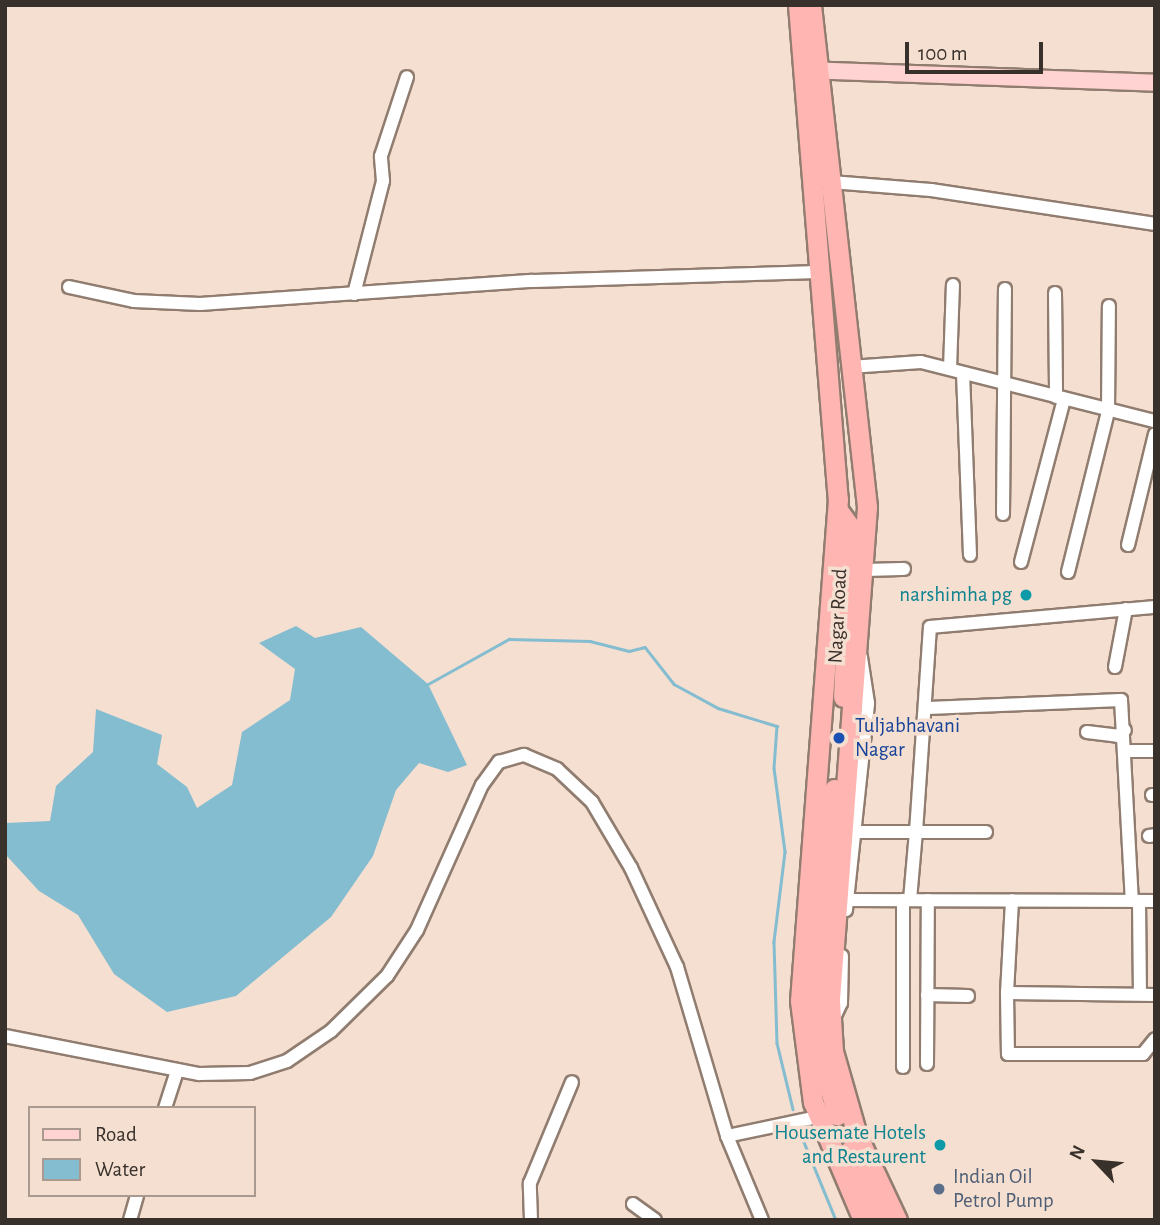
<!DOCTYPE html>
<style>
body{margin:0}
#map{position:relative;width:1160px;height:1225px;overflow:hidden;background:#f5dfd1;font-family:"Alegreya Sans",sans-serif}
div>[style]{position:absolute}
.water>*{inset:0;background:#84bcd0}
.stream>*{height:2.5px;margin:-1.25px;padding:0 1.25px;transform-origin:1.25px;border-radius:1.25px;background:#84bcd0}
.roads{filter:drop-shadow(2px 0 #907d70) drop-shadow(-2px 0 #907d70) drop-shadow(0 2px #907d70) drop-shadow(0 -2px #907d70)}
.minor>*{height:12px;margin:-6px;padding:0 6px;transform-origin:6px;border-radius:6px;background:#fff}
.major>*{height:16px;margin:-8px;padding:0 8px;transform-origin:8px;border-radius:8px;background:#ffd3d1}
.highway>*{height:19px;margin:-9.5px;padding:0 9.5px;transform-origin:9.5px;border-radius:9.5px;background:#ffb5b2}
.dots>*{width:19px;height:19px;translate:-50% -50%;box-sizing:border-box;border:4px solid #f5dfd1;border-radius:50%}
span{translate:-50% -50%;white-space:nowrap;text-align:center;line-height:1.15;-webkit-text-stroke:7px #f5dfd1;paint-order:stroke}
.culture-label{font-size:21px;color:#0d838f}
.right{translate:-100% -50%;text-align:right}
.street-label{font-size:21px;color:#38302a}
.transit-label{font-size:21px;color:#164399}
.left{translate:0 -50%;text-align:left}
.service-label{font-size:21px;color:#4e5e75}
.frame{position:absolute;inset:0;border:7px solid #38302a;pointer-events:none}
.legend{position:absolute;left:28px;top:1106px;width:228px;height:91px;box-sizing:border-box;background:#f5dfd1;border:2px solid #a9998e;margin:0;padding:9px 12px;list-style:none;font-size:21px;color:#38302a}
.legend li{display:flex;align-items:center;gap:14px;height:35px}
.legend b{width:35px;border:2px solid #a9998e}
.north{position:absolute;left:1062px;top:1127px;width:70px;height:70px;-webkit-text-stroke:5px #f5dfd1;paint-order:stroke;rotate:296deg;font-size:19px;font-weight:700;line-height:28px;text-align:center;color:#38302a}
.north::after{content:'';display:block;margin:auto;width:24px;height:32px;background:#38302a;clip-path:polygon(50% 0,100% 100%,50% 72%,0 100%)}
.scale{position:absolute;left:905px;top:42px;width:138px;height:32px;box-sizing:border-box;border:4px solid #38302a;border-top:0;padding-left:9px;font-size:21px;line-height:24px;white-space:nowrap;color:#38302a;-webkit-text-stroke:5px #f5dfd1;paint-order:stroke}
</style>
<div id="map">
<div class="water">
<div style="clip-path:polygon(296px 626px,315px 638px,361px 627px,428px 684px,467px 765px,448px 772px,419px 763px,396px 790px,373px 856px,331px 917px,236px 996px,167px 1012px,114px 974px,78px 915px,39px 891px,5px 854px,6px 823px,50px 821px,56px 786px,93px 752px,96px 709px,162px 735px,157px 764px,187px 787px,197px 808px,232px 785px,242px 732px,290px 700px,295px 669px,259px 643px)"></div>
</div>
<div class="stream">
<div style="left:428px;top:684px;width:93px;rotate:-29.1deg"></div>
<div style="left:509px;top:639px;width:81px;rotate:1.4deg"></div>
<div style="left:590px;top:641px;width:40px;rotate:14.4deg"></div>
<div style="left:629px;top:651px;width:16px;rotate:-14deg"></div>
<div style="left:645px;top:647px;width:47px;rotate:51.9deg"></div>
<div style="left:674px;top:684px;width:50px;rotate:28.6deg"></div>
<div style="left:718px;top:708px;width:62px;rotate:17deg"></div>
<div style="left:777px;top:726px;width:42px;rotate:94.1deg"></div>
<div style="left:774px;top:768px;width:85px;rotate:82.5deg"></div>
<div style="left:785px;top:852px;width:91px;rotate:97deg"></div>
<div style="left:774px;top:942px;width:101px;rotate:88.3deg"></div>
<div style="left:777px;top:1043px;width:68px;rotate:76.4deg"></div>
<div style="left:797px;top:1125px;width:103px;rotate:67.7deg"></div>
</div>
<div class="roads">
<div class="minor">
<div style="left:831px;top:182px;width:100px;rotate:4.6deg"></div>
<div style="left:931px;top:190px;width:227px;rotate:8.6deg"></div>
<div style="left:69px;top:287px;width:66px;rotate:12.2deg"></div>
<div style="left:134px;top:301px;width:66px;rotate:2.6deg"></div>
<div style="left:200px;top:304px;width:333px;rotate:-4deg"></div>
<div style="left:532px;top:281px;width:287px;rotate:-1.8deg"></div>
<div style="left:1055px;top:293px;width:104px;rotate:89.4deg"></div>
<div style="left:354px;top:294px;width:117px;rotate:-75.6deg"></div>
<div style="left:383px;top:181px;width:25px;rotate:-95deg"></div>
<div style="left:381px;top:156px;width:83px;rotate:-71.8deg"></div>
<div style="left:850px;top:367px;width:71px;rotate:-4deg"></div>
<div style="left:921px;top:362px;width:241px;rotate:14.2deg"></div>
<div style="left:950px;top:369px;width:84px;rotate:-88deg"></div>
<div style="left:963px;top:373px;width:182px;rotate:87.8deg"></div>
<div style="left:1003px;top:514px;width:225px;rotate:-89.5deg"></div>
<div style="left:1128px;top:545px;width:114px;rotate:-76.3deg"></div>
<div style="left:1021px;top:562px;width:169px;rotate:-75.2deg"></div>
<div style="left:863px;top:570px;width:41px;rotate:-1.4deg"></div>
<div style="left:1068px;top:572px;width:166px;rotate:-76deg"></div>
<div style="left:1108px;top:411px;width:105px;rotate:-89.5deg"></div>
<div style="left:1115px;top:667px;width:59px;rotate:-79.3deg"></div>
<div style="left:928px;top:708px;width:193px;rotate:-2.4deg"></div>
<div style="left:1121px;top:700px;width:201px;rotate:86.9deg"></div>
<div style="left:1087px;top:732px;width:31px;rotate:7deg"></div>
<div style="left:1118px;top:736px;width:9px;rotate:-41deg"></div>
<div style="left:1127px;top:751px;width:28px"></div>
<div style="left:1152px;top:795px;width:3px"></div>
<div style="left:855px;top:832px;width:61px"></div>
<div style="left:916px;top:832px;width:205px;rotate:-86.1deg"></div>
<div style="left:930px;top:627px;width:226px;rotate:-5.1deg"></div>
<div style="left:1149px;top:836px;width:6px;rotate:-9deg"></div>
<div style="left:847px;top:900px;width:308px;rotate:0.2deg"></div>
<div style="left:910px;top:900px;width:68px;rotate:-85deg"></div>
<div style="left:916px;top:832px;width:70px"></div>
<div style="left:1139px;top:901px;width:93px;rotate:89.4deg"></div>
<div style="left:846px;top:910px;width:208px;rotate:-83.9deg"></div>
<div style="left:868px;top:703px;width:47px;rotate:-98.7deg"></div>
<div style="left:1007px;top:993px;width:93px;rotate:-86.9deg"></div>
<div style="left:927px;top:995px;width:41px;rotate:1.4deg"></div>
<div style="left:1155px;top:995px;width:148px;rotate:-179.2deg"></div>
<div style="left:1007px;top:993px;width:61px;rotate:89.1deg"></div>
<div style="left:1008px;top:1054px;width:135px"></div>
<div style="left:1143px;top:1054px;width:19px;rotate:-51deg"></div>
<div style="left:833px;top:1020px;width:19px;rotate:-65deg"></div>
<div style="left:841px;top:1003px;width:47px;rotate:-88.8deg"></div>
<div style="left:5px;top:1036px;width:198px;rotate:11.1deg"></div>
<div style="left:199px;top:1074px;width:51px;rotate:-1.1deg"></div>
<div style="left:250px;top:1073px;width:39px;rotate:-18deg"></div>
<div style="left:287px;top:1061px;width:53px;rotate:-34.3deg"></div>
<div style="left:331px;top:1031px;width:78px;rotate:-44.5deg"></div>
<div style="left:387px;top:976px;width:55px;rotate:-56.9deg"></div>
<div style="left:417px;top:930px;width:159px;rotate:-65.9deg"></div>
<div style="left:482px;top:785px;width:29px;rotate:-54deg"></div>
<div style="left:499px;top:762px;width:26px;rotate:-16deg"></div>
<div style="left:524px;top:755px;width:36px;rotate:23deg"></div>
<div style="left:557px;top:769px;width:48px;rotate:43.3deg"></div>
<div style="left:592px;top:802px;width:77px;rotate:59.4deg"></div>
<div style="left:631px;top:868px;width:109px;rotate:65.1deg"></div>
<div style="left:677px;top:967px;width:176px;rotate:73.5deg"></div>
<div style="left:727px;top:1136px;width:93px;rotate:-11.8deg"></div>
<div style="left:927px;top:1064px;width:164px;rotate:-89.7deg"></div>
<div style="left:903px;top:1067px;width:167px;rotate:-90deg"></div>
<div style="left:165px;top:1108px;width:40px;rotate:-72deg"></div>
<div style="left:727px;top:1136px;width:91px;rotate:67.4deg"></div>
<div style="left:633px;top:1204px;width:27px;rotate:36deg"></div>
<div style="left:130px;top:1220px;width:26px;rotate:-74deg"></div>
<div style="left:531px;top:1220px;width:37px;rotate:-92deg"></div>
<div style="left:530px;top:1183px;width:109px;rotate:-67.4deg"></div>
</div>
<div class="major">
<div style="left:806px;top:70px;width:349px;rotate:2.1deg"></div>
</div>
<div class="highway">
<div style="left:798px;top:5px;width:496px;rotate:85.4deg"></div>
<div style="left:838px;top:499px;width:503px;rotate:94.33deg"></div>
<div style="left:800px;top:1001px;width:102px;rotate:82.7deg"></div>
<div style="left:813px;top:1102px;width:128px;rotate:67deg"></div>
<div style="left:811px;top:5px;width:505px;rotate:83.63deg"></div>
<div style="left:867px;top:507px;width:495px;rotate:94.3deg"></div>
<div style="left:830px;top:1001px;width:50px;rotate:86.6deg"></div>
<div style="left:833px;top:1051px;width:87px;rotate:74.1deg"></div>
<div style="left:857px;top:1135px;width:94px;rotate:64.8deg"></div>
<div style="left:838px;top:510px;width:22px;rotate:54deg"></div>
<div style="left:851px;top:528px;width:169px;rotate:92.7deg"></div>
<div style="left:834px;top:789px;width:212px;rotate:95.7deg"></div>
<div style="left:813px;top:1000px;width:43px;rotate:84.7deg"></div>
<div style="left:817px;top:1043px;width:75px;rotate:74.5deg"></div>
<div style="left:851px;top:1149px;width:76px;rotate:69.2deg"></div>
</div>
</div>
<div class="dots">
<div style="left:1026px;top:595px;background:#0f9aa8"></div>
<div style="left:839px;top:738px;background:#1a4fb4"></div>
<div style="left:940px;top:1145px;background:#0f9aa8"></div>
<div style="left:939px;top:1189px;background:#5c6f8a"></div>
</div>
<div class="culture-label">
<span class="right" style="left:1012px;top:595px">narshimha pg</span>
<span class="right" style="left:926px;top:1145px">Housemate Hotels<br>and Restaurent</span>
</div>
<div class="street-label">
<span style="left:838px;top:616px;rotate:-87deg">Nagar Road</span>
</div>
<div class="transit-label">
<span class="left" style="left:855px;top:738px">Tuljabhavani<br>Nagar</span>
</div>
<div class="service-label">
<span class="left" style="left:953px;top:1189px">Indian Oil<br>Petrol Pump</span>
</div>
<div class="frame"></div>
<ul class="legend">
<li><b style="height:9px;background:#ffd3d1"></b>Road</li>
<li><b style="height:19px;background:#84bcd0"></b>Water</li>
</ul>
<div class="north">N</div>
<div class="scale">100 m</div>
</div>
